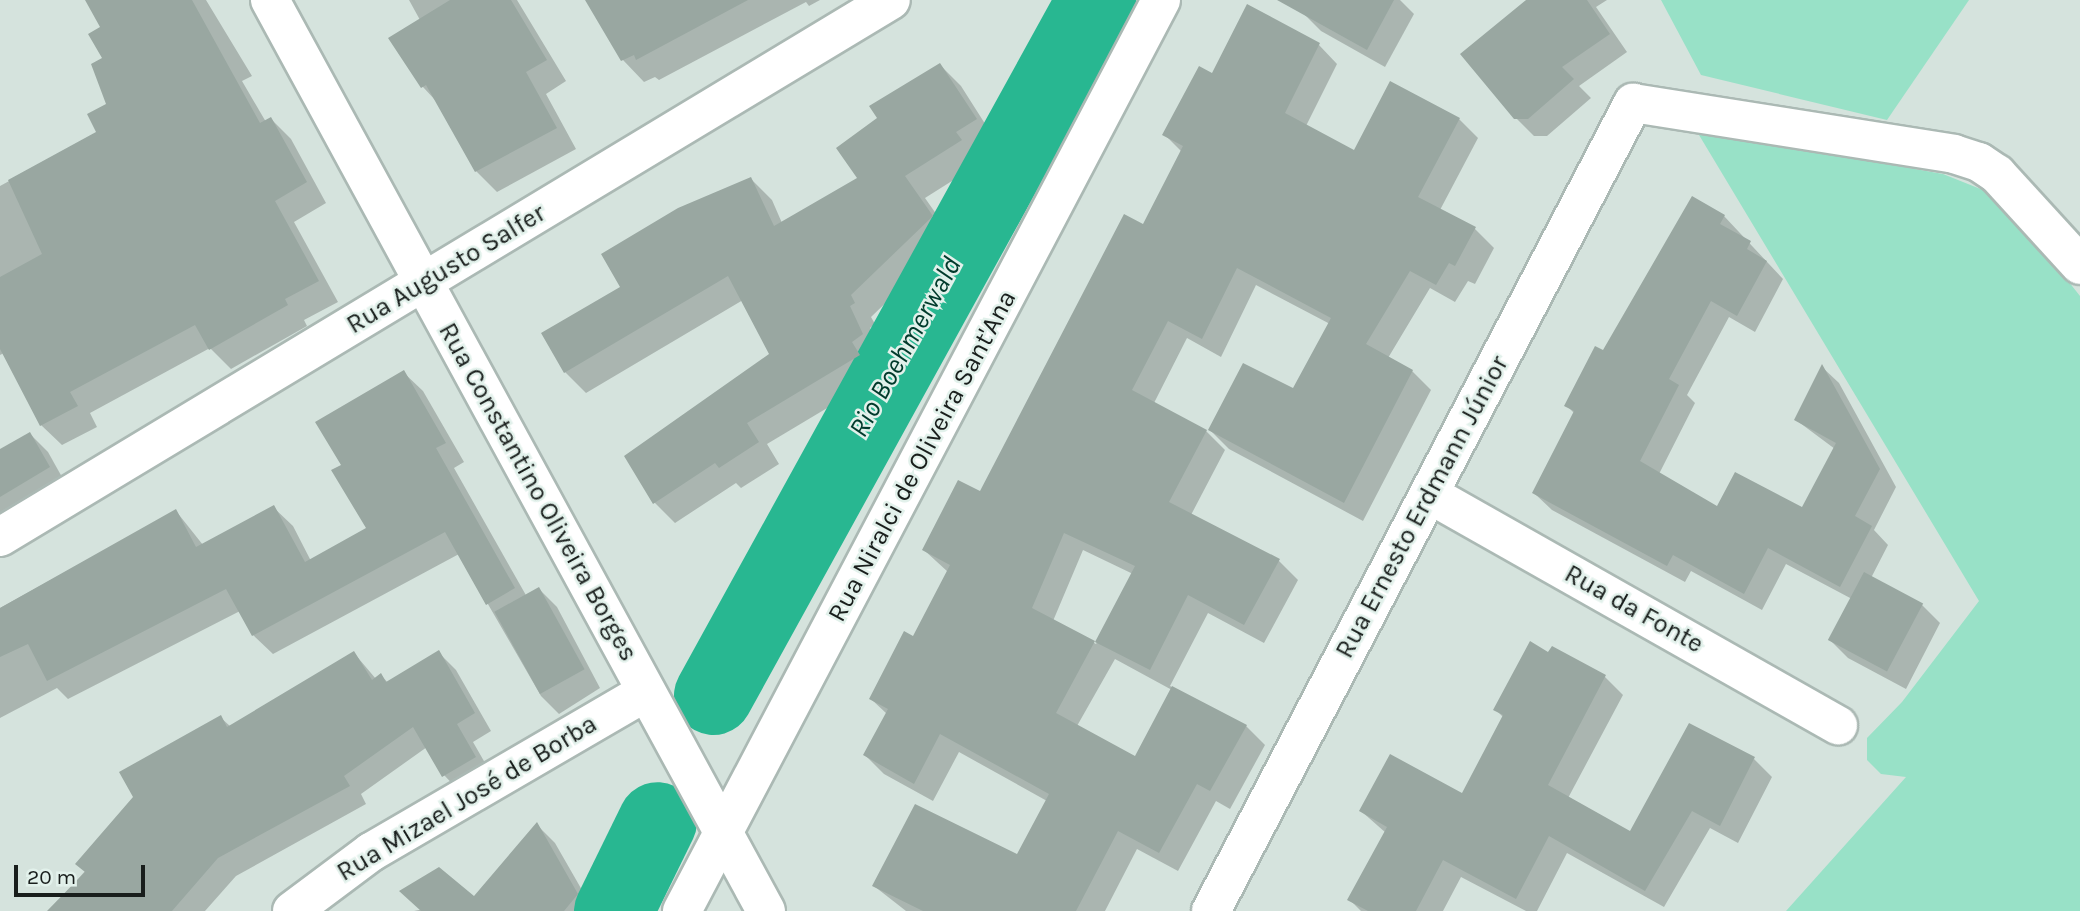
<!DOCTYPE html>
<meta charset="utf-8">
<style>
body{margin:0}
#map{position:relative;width:2080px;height:911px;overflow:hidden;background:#d5e3dd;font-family:Karla,sans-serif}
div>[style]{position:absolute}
.green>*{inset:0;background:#98e1c7}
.shadow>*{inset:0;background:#0003}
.river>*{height:79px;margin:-39.5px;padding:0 39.5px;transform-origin:39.5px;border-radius:39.5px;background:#28b791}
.building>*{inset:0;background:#99a7a1;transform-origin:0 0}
.roads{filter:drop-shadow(2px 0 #abb9b4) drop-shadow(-2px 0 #abb9b4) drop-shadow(0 2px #abb9b4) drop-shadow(0 -2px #abb9b4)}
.minor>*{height:38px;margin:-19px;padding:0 19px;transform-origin:19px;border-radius:19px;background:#fff}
span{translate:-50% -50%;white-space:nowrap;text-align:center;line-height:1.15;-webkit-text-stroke:5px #e2f1eb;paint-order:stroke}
.street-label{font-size:26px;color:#191e1c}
.water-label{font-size:28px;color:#003a2b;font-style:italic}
.scale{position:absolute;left:14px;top:865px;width:131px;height:32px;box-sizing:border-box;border:4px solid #191e1c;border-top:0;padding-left:9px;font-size:21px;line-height:24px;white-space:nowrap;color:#191e1c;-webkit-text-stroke:5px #e2f1eb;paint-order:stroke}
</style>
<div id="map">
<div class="green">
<div style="clip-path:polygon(1661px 0,1969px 0,1887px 120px,1701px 75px)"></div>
<div style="clip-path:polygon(1696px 130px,1943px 174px,1988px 192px,2026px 228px,2080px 296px,2080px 911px,1786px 911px,1906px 777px,1881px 774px,1867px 760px,1867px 738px,1902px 702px,1979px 601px)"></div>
</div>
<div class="shadow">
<div style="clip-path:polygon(99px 0,206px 0,252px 76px,242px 81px,266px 122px,271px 119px,291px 139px,326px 203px,294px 222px,338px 302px,304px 320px,307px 326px,231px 369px,210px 348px,90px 413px,97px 427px,62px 445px,41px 425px,4px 353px,0 355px,0 186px,99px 132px,108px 104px)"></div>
<div style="clip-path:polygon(409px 0,517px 0,566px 81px,546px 94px,576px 149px,497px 192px,476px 171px,436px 101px,423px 87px,420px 20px)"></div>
<div style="clip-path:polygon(610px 0,820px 0,809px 6px,806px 2px,659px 80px,655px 77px,644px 82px,623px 60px)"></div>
<div style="clip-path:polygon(1310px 0,1400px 0,1414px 14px,1385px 67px,1321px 31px,1303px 13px)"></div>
<div style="clip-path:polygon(1532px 0,1607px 0,1596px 7px,1627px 52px,1579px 86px,1591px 98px,1547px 136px,1534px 136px,1516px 118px)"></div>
<div style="clip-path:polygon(evenodd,1319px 45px,1337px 64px,1306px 126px,1355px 153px,1459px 119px,1478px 138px,1440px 210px,1475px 229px,1494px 248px,1475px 284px,1468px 281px,1455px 302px,1430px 288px,1388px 358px,1412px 371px,1431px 390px,1363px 521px,1229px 449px,1210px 430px,1294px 390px,1330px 324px,1256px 285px,1221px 357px,1187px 338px,1154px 403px,1206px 431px,1225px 450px,1191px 515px,1279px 561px,1298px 580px,1264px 643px,1208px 613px,1170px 686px,1246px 726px,1265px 745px,1230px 809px,1216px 801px,1178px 871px,1137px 849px,1105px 911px,906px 911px,874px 886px,1018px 857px,1047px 801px,959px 752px,933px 801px,884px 774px,865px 755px,887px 714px,871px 699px,914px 638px,948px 572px,924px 550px,981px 493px,1143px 227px,1182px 152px,1165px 135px,1212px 76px,1319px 45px,1083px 550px,1133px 574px,1096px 644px,1053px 621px,1083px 550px,1319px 45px,1115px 659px,1172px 690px,1135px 759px,1077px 726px,1115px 659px)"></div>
<div style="clip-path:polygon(940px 65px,961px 86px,996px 141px,976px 154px,982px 162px,925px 198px,953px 238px,871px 317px,875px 324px,870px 328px,883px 356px,872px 364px,879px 377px,767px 444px,779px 464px,741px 488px,736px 483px,675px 523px,654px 502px,772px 354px,743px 300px,586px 393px,565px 372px,622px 288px,751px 179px,772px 200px,782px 223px,860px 179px,880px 118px)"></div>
<div style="clip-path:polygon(1724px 216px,1783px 279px,1755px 332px,1729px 317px,1687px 395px,1695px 403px,1659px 474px,1718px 508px,1802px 509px,1835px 449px,1796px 420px,1822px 367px,1839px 383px,1896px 487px,1874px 530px,1888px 545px,1871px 578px,1922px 605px,1940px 623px,1906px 689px,1848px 658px,1830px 640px,1852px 599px,1786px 564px,1762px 610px,1691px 571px,1685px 582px,1552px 510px,1534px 493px,1575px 414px,1567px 406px,1604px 352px)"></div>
<div style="clip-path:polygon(403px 372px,423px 391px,464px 462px,454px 468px,527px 597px,539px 589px,557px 607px,600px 688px,559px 714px,541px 696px,459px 554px,273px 654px,253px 635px,240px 611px,68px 699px,57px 688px,0 718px,0 608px,176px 511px,203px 545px,273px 507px,293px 526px,311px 561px,368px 529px,343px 466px)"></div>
<div style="clip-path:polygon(30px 434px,48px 452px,67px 486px,0 525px,0 451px)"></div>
<div style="clip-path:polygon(1552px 648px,1605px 677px,1623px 695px,1567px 800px,1631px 833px,1754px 759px,1772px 777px,1738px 843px,1710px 828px,1664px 907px,1567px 853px,1537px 911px,1526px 911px,1461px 877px,1443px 911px,1361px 911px,1349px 899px,1386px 833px,1361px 811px,1463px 796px,1504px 718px,1496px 710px)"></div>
<div style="clip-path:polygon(438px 652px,456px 670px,491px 731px,473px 742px,492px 775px,461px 793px,444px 775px,427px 747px,361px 794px,366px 804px,236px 876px,205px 911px,50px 911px,220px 717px,231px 727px,354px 653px,376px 679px,381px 675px,388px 683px)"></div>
<div style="clip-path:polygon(537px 825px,555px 843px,590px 904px,585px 911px,414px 911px,474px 899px)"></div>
</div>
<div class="river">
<div style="left:713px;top:695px;width:794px;rotate:-61.14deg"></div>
<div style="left:613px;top:911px;width:100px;rotate:-63.9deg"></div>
</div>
<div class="building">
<div style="clip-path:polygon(85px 0,192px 0,260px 123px,271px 117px,307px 182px,275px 201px,319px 281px,285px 299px,288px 305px,209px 350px,195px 325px,70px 392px,78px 406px,40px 426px,0 349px,0 277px,42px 254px,8px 180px,96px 132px,87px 114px,106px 104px,91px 64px,102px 58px,88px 34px,100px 27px)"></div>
<div style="clip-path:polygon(450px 0,511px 0,547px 60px,526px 72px,557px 128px,475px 172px,426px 85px,421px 88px,388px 38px)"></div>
<div style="clip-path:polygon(585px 0,748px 0,636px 60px,634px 55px,621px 61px)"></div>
<div style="clip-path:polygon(1277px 0,1394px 0,1367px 50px)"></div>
<div style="clip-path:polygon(1526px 0,1587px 0,1610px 34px,1562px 67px,1574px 79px,1528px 119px,1514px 119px,1460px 54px)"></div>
<div style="clip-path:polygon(1247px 4px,1320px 43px,1285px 113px,1354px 150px,1390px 81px,1460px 118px,1418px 197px,1476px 227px,1455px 266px,1449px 263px,1436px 285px,1410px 271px,1366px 344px,1413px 370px,1344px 503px,1208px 430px,1243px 363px,1293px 388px,1331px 318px,1237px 268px,1202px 339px,1168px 321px,1132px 390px,1207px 430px,1169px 502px,1280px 559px,1244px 625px,1188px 595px,1150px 670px,1095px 642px,1135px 566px,1064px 533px,1032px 608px,1095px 641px,1056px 713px,1135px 756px,1172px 686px,1247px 725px,1210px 791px,1197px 784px,1159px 853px,1118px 831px,1076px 911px,923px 911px,872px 886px,915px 804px,1017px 854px,1049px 794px,940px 734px,914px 784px,863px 755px,888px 709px,869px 699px,904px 631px,913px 636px,950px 565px,922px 550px,958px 480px,980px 491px,1124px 214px,1143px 224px,1183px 146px,1162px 135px,1199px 66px,1212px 73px)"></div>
<div style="clip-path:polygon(940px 63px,977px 119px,956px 132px,962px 140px,905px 176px,933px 216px,851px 295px,855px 303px,850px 306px,863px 334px,852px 342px,860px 355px,747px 423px,759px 442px,719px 468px,715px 463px,653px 504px,624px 456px,769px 354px,728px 276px,564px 373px,541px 333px,620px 287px,601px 254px,678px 208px,751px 177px,774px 226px,857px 178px,836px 148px,877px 118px,869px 106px)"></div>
<div style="clip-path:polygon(1692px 196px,1725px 215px,1720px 224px,1751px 241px,1747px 249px,1767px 261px,1737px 316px,1711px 301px,1669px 379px,1679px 385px,1640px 461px,1717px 506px,1735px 472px,1802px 507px,1836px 443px,1794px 420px,1822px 364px,1880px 469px,1855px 516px,1872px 526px,1840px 587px,1768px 548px,1744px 594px,1673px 555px,1667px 566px,1532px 493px,1574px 411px,1564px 406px,1595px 346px,1603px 350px)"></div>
<div style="clip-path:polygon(404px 370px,446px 443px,436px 448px,515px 588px,486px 605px,445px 532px,252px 636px,226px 589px,47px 681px,28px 644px,0 657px,0 608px,176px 509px,196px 547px,274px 505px,305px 562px,366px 528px,331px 470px,341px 465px,315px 422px)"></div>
<div style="clip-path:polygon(30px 432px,50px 467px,0 497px,0 449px)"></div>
<div style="left:1864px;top:572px;width:67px;height:77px;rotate:28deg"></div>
<div style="left:539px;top:587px;width:94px;height:51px;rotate:61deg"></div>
<div style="clip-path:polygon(1530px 641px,1548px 652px,1552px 646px,1606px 675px,1548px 785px,1630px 831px,1689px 723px,1755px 757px,1720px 826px,1692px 811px,1645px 891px,1549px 836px,1516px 899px,1443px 860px,1416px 911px,1368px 911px,1347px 900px,1387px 827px,1359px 811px,1390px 754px,1462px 793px,1503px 715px,1493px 710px)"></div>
<div style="clip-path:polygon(439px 650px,475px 713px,457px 724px,476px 757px,442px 777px,413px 727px,344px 776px,350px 786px,218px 858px,172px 911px,47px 911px,85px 872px,75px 864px,133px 797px,119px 772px,221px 715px,227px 727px,354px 651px,372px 680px,381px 673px,386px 682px)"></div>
<div style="clip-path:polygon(537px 822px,578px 894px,564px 911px,421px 911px,399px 891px,439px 867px,474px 896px)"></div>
</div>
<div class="roads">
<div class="minor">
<div style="left:270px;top:0;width:1037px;rotate:61.43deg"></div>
<div style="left:1429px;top:494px;width:470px;rotate:29.5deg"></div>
<div style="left:0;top:537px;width:1040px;rotate:-31.08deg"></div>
<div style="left:292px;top:911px;width:99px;rotate:-36.8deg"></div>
<div style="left:371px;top:852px;width:318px;rotate:-30.2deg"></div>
<div style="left:682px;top:911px;width:1029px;rotate:-62.26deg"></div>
<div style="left:1211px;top:911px;width:912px;rotate:-62.42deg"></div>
<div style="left:1633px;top:103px;width:325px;rotate:9deg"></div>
<div style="left:1954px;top:154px;width:26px;rotate:18deg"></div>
<div style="left:1979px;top:162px;width:22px;rotate:34deg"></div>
<div style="left:1997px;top:174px;width:123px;rotate:47.6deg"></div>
</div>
</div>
<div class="street-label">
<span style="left:446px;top:269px;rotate:-31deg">Rua Augusto Salfer</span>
<span style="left:922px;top:456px;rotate:-62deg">Rua Niralci de Oliveira Sant'Ana</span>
<span style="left:538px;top:492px;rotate:61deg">Rua Constantino Oliveira Borges</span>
<span style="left:1422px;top:507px;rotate:-62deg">Rua Ernesto Erdmann Júnior</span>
<span style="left:1634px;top:609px;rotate:29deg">Rua da Fonte</span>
<span style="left:467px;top:798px;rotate:-31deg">Rua Mizael José de Borba</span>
</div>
<div class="water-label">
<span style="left:905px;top:347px;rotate:-61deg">Rio Boehmerwald</span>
</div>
<div class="scale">20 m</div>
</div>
